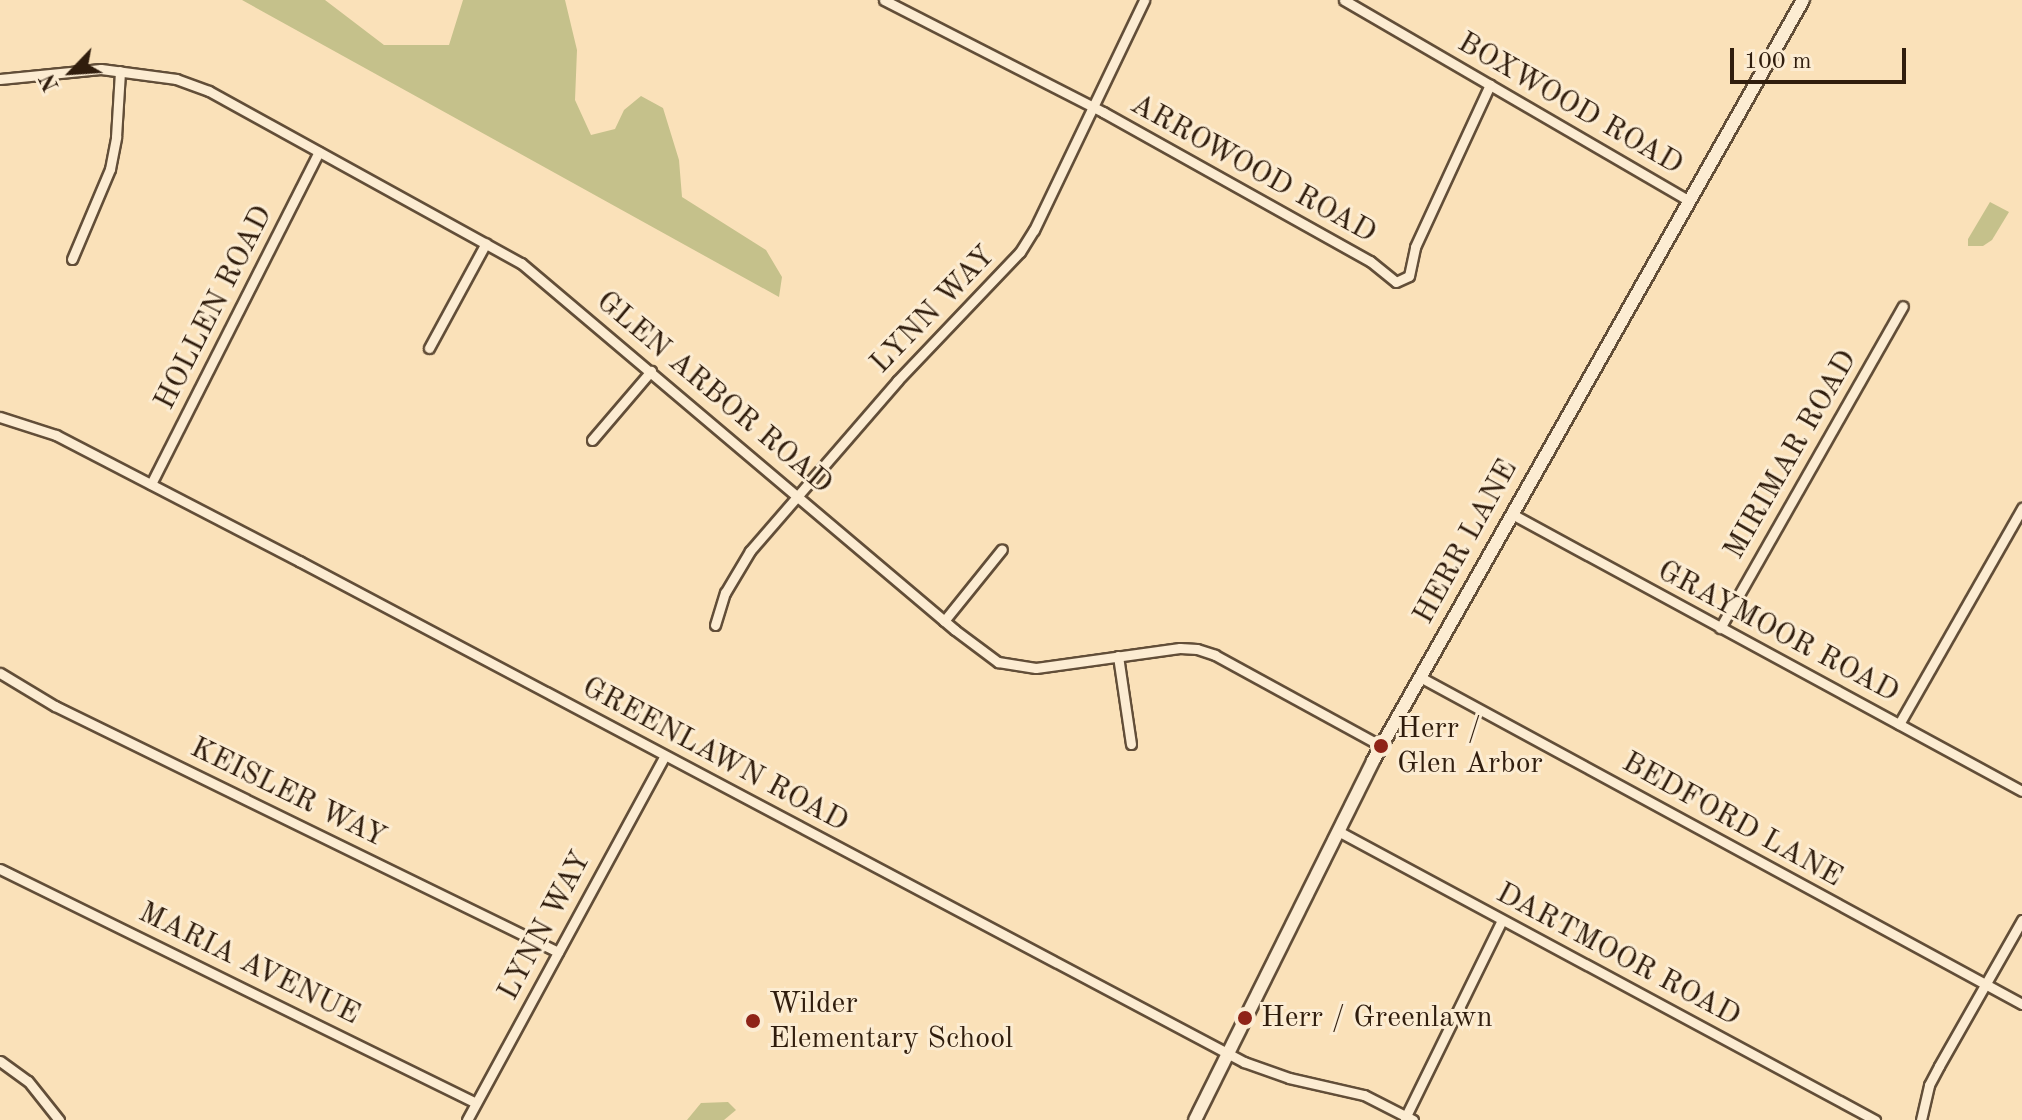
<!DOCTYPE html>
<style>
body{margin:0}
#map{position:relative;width:2022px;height:1120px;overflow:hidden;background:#fae1b9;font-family:"Old Standard TT",serif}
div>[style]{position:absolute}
.green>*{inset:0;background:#c5c18b}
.roads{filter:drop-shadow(2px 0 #624e38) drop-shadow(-2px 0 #624e38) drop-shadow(0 2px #624e38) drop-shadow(0 -2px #624e38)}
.street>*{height:9px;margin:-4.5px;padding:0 4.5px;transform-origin:4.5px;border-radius:4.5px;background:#fcecd2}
.secondary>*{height:12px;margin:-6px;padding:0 6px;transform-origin:6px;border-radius:6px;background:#fcecd2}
.dots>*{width:22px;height:22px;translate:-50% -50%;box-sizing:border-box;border:4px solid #fcecd2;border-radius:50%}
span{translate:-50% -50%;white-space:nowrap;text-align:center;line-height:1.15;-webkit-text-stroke:6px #fcecd2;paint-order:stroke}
.street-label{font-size:30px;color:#301d0d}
.poi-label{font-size:30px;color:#301d0d}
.left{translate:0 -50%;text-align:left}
.north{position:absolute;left:32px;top:32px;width:80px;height:80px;-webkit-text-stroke:6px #fcecd2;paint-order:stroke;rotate:245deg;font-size:22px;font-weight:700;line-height:32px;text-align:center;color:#301d0d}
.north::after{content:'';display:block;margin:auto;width:28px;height:36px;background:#301d0d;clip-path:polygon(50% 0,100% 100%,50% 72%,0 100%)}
.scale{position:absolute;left:1730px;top:48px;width:176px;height:36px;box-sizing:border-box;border:4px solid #301d0d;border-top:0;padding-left:10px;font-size:24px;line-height:28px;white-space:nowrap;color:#301d0d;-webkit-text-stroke:6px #fcecd2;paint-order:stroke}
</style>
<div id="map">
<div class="green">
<div style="clip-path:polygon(242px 0,325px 0,384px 45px,449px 45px,463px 0,565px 0,577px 50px,575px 100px,591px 135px,615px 129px,624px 110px,641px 96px,663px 108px,679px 160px,682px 197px,766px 250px,782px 277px,779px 297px)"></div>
<div style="clip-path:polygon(1990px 202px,2009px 212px,1992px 240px,1983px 246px,1968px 246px,1968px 239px)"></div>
<div style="clip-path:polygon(728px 1102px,736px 1110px,724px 1120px,687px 1120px,701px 1103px)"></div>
</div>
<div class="roads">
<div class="street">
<div style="left:884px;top:0;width:246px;rotate:27.1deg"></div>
<div style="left:1103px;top:112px;width:306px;rotate:29.2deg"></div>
<div style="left:1370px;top:261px;width:33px;rotate:39deg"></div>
<div style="left:1396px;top:282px;width:14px;rotate:-25deg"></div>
<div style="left:1409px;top:276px;width:30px;rotate:-78deg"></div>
<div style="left:1415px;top:247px;width:179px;rotate:-65.2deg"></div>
<div style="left:1344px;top:0;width:399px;rotate:30.2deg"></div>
<div style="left:0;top:79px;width:101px;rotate:-5.7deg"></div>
<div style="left:101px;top:69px;width:76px;rotate:7.6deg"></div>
<div style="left:176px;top:79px;width:35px;rotate:20deg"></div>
<div style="left:209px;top:91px;width:356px;rotate:28.9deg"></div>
<div style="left:521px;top:263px;width:568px;rotate:40.22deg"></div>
<div style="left:955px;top:630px;width:54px;rotate:36.7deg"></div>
<div style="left:998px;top:662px;width:38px;rotate:9deg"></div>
<div style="left:1036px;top:668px;width:145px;rotate:-7.9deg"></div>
<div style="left:1180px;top:648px;width:17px;rotate:3deg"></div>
<div style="left:1197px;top:649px;width:19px;rotate:18deg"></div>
<div style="left:1215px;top:655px;width:189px;rotate:28.7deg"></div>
<div style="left:72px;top:259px;width:98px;rotate:-67.1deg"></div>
<div style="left:110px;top:169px;width:33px;rotate:-79deg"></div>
<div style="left:116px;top:137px;width:66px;rotate:-86.5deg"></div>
<div style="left:429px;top:348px;width:119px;rotate:-61.5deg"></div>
<div style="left:0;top:417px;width:59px;rotate:17.8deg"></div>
<div style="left:56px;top:435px;width:274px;rotate:27.4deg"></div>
<div style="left:299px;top:561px;width:1070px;rotate:27.93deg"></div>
<div style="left:1244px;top:1062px;width:48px;rotate:19.6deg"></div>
<div style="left:1289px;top:1078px;width:77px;rotate:12.8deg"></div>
<div style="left:1364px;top:1095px;width:55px;rotate:27deg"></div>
<div style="left:592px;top:440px;width:91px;rotate:-49.5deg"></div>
<div style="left:151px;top:484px;width:372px;rotate:-63.2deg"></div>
<div style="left:1512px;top:514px;width:580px;rotate:28.51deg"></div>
<div style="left:944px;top:621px;width:92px;rotate:-51.1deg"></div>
<div style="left:715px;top:625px;width:34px;rotate:-73deg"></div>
<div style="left:725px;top:593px;width:49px;rotate:-59.2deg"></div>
<div style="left:750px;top:551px;width:225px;rotate:-49.1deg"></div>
<div style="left:897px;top:381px;width:178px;rotate:-46.4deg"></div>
<div style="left:1020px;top:252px;width:26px;rotate:-58deg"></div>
<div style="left:1034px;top:230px;width:255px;rotate:-64.4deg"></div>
<div style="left:1720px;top:628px;width:370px;rotate:-60.4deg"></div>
<div style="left:1118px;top:656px;width:89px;rotate:81.6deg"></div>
<div style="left:0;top:673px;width:64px;rotate:31deg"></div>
<div style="left:55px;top:706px;width:560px;rotate:26.06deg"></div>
<div style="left:1420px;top:677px;width:685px;rotate:28.51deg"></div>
<div style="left:1899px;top:724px;width:249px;rotate:-60.3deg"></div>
<div style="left:1338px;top:831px;width:610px;rotate:28.29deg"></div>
<div style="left:0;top:869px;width:530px;rotate:26.18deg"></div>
<div style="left:0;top:1061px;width:34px;rotate:36deg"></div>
<div style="left:28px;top:1081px;width:50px;rotate:51.5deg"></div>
<div style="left:1405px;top:1118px;width:220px;rotate:-63.9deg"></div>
<div style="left:467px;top:1120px;width:414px;rotate:-61.5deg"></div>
<div style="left:1921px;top:1120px;width:36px;rotate:-77deg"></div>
<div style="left:1929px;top:1085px;width:21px;rotate:-62deg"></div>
<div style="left:1939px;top:1066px;width:168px;rotate:-60.4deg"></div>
</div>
<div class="secondary">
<div style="left:1195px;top:1120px;width:401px;rotate:-63.6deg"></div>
<div style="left:1373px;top:761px;width:874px;rotate:-60.53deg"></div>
</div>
</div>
<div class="dots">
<div style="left:1381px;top:746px;background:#8f2418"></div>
<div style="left:1245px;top:1018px;background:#8f2418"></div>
<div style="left:753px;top:1021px;background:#8f2418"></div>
</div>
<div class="street-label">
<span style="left:1570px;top:104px;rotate:30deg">BOXWOOD ROAD</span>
<span style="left:1253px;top:169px;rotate:29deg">ARROWOOD ROAD</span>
<span style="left:214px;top:308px;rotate:-63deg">HOLLEN ROAD</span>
<span style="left:933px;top:310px;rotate:-46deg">LYNN WAY</span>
<span style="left:714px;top:393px;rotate:40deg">GLEN ARBOR ROAD</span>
<span style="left:1791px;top:455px;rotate:-60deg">MIRIMAR ROAD</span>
<span style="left:1466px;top:542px;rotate:-61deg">HERR LANE</span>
<span style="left:1778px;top:632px;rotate:28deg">GRAYMOOR ROAD</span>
<span style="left:715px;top:755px;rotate:28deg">GREENLAWN ROAD</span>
<span style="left:288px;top:793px;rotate:26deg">KEISLER WAY</span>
<span style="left:1732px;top:820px;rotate:29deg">BEDFORD LANE</span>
<span style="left:545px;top:926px;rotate:-62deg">LYNN WAY</span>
<span style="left:1618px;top:955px;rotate:28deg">DARTMOOR ROAD</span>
<span style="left:249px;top:964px;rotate:26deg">MARIA AVENUE</span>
</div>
<div class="poi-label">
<span class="left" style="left:1397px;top:746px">Herr /<br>Glen Arbor</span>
<span class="left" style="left:769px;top:1021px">Wilder<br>Elementary School</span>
<span class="left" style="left:1261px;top:1018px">Herr / Greenlawn</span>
</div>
<div class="north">N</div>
<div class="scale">100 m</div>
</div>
